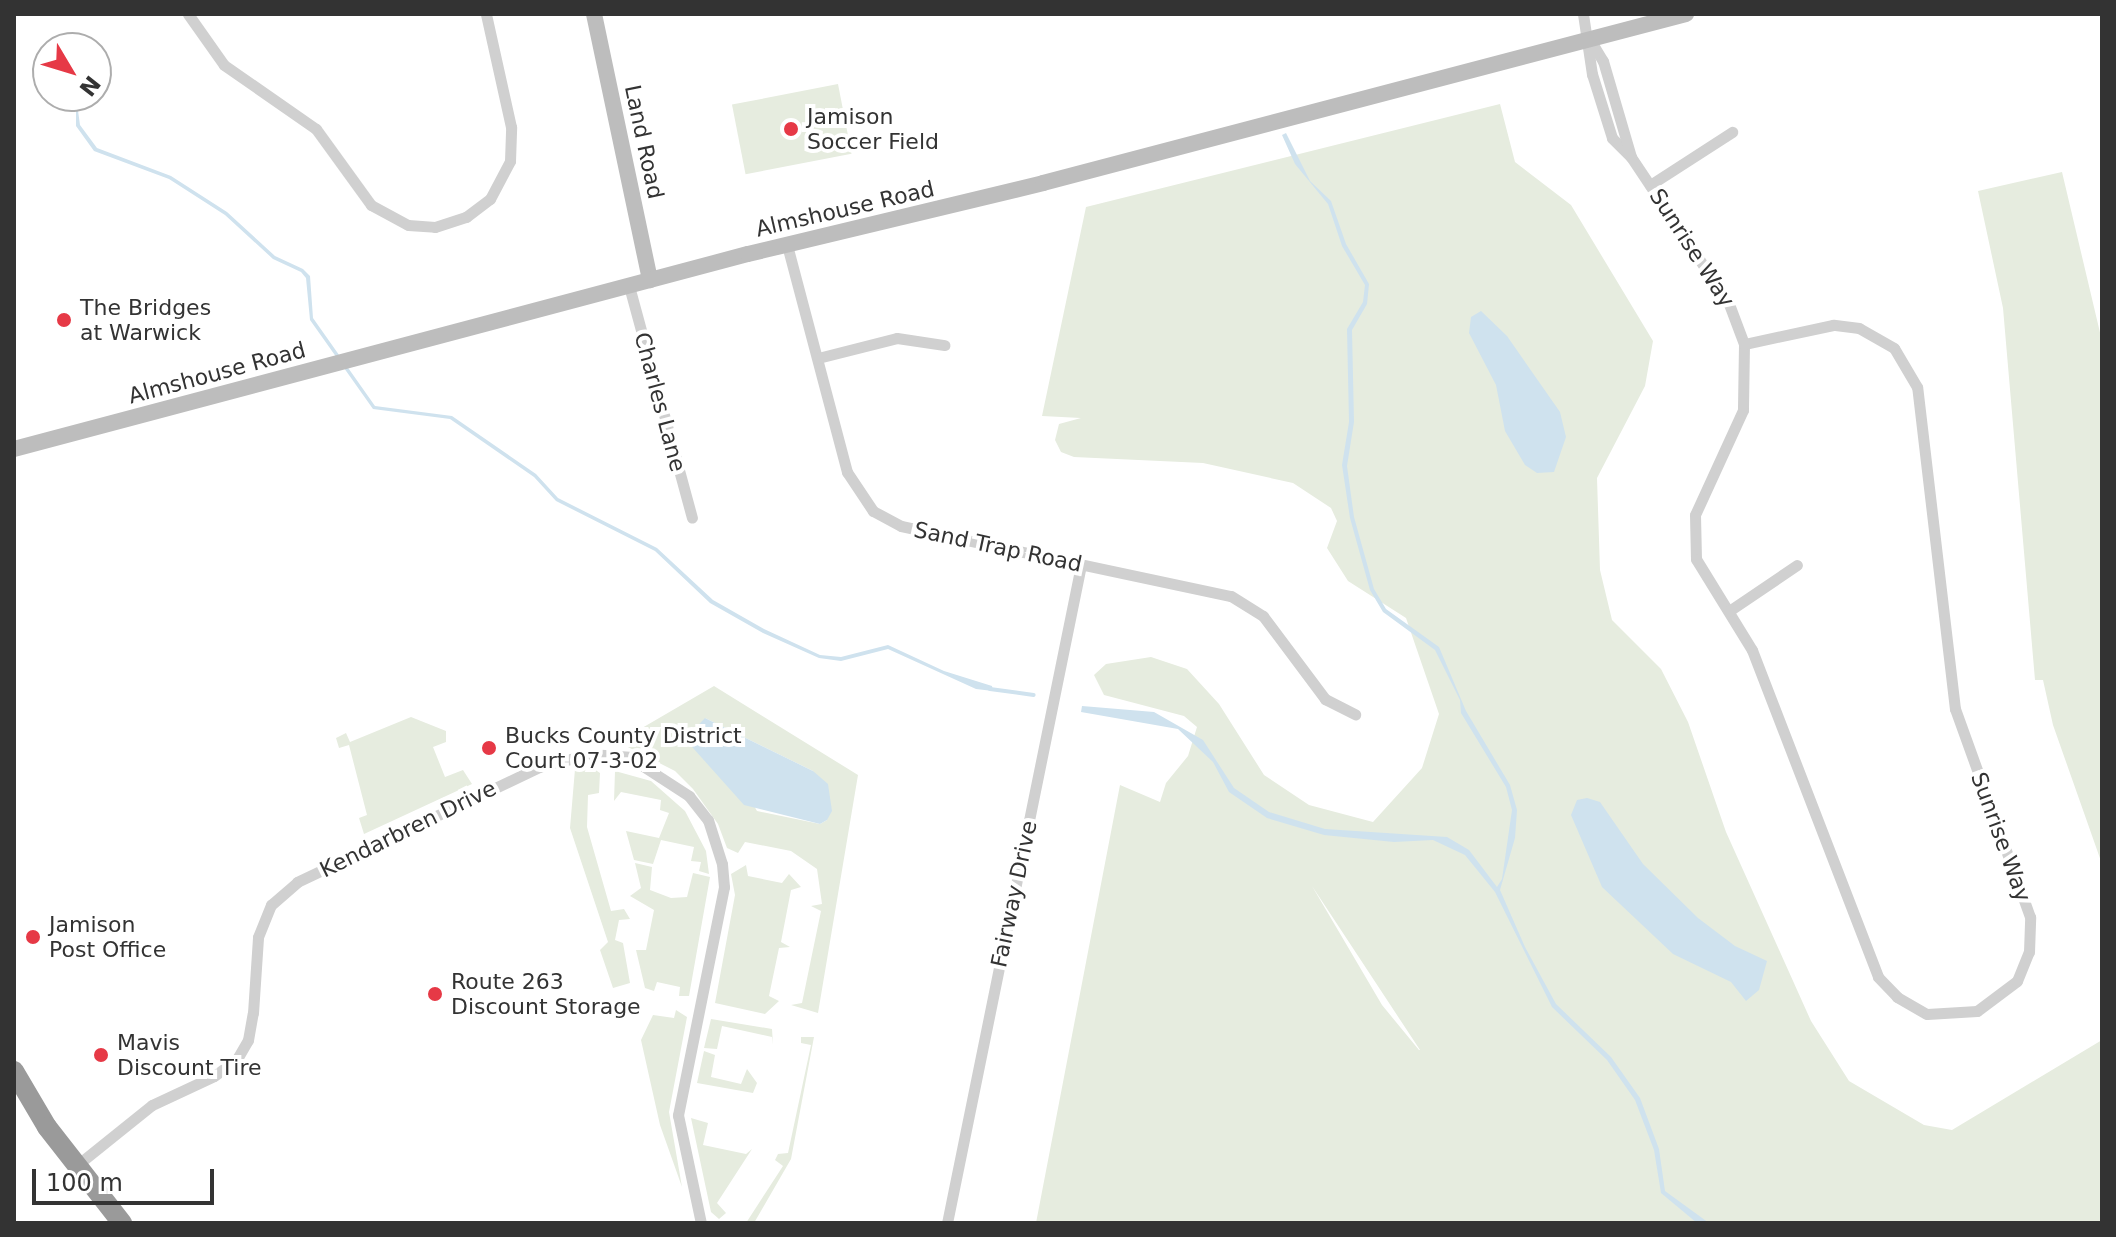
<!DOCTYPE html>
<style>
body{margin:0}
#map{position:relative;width:2116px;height:1237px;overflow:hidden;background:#fff;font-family:"DejaVu Sans",sans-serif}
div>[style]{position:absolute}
.green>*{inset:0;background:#e6ecdf;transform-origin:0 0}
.water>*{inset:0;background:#cfe2ee}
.stream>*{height:4px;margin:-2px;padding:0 2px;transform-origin:2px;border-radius:2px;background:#cfe2ee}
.street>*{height:11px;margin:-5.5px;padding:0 5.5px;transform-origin:5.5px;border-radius:5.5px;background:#d0d0d0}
.secondary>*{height:16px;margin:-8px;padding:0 8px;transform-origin:8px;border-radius:8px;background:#bdbdbd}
.highway>*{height:20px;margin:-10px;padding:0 10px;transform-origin:10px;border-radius:10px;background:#9a9a9a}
.dots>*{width:22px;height:22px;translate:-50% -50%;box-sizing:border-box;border:4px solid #fff;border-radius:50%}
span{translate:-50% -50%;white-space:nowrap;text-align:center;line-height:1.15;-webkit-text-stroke:8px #fff;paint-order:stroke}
.poi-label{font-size:22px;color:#333}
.left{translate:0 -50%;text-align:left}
.street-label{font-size:22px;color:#333}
.frame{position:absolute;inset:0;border:16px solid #333;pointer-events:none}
.north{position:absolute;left:32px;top:32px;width:80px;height:80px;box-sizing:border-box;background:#fff;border:2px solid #adadad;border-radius:50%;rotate:128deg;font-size:22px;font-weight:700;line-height:32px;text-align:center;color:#333}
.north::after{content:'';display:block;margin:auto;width:28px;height:36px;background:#e63946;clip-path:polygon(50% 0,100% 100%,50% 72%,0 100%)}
.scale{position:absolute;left:32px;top:1169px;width:182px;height:36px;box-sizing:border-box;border:4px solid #333;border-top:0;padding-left:10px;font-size:24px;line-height:28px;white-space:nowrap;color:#333;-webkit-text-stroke:6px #fff;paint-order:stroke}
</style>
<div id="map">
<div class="green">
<div style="left:838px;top:84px;width:71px;height:108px;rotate:79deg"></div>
<div style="clip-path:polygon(evenodd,1500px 104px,1515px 162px,1571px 205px,1653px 341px,1645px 386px,1597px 478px,1600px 570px,1612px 620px,1661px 669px,1688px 722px,1726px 832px,1811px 1021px,1849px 1081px,1924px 1125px,1952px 1130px,2102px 1040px,2102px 1223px,1036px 1223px,1120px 785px,1160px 802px,1166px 783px,1188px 756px,1197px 727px,1184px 716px,1104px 695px,1094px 675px,1106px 664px,1151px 657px,1187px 669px,1219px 704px,1264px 775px,1309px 805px,1373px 822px,1422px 768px,1439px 714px,1406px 618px,1348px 581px,1327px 548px,1337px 521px,1331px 508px,1293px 483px,1203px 463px,1074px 457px,1061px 452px,1055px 440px,1059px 424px,1081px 418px,1042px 416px,1086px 207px,1500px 104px,1312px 886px,1420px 1050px,1419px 1050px,1382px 1005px,1312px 886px)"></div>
<div style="clip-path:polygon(2062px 172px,2102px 341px,2102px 864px,2053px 725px,2043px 680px,2035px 680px,2003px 308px,1978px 191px)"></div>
<div style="clip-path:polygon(evenodd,714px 686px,858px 775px,818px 1013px,791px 1005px,802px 1003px,821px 911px,811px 906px,822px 904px,817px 869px,791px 851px,745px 842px,738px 853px,727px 848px,718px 824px,693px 789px,675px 771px,618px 742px,714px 686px,705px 718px,813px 771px,827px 820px,820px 824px,757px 811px,705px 718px)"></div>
<div style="clip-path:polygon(411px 717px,446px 731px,446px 742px,433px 747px,445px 777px,463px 770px,472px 784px,364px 834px,359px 818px,367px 815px,349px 745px,339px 748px,336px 738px,346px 733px,350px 742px)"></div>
<div style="clip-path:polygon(591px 767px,600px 773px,599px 793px,588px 795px,587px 827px,611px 911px,624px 909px,630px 919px,619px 920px,615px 940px,623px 943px,630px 983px,613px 988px,600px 950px,608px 942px,570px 828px,575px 769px)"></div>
<div style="clip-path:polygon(615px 771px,651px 781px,685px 811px,706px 851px,709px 874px,699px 871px,701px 862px,691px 861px,694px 847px,661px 840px,653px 864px,634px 860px,626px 831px,659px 838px,669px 813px,660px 810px,661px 800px,621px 792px,614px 801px)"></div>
<div style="clip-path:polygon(635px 863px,652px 867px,650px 890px,671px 898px,687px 897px,693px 873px,710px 877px,689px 996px,679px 996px,680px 987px,657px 982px,654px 991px,645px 988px,636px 950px,646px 950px,654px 910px,630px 896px,641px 888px)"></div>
<div style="clip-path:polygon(746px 865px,748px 876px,782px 883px,789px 874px,801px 887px,791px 890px,781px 942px,790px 947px,779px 948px,769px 996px,779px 1001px,765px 1014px,715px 1003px,735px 895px,731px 874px)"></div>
<div style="clip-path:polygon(676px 1010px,687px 1017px,669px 1112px,682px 1187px,660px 1125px,641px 1040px,653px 1015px,674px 1018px)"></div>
<div style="clip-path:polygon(711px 1019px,772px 1029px,773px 1045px,772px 1037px,722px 1026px,717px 1049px,704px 1048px)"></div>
<div style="clip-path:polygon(801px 1037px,814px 1037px,791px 1159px,754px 1223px,746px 1223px,783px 1166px,775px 1160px,778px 1154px,788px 1153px,811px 1045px,801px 1043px)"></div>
<div style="clip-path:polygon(704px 1051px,715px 1055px,711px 1077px,741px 1084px,747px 1069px,757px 1083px,753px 1093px,697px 1083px)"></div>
<div style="clip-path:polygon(691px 1118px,708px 1123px,703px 1145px,746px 1154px,752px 1149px,717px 1203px,726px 1213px,719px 1219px,711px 1212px)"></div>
</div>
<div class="water">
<div style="clip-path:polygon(76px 96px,80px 125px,97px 148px,171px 176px,227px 212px,275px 256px,303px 269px,310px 276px,313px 318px,375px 406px,452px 416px,536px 474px,558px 498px,657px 548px,713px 600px,764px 629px,820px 655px,841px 657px,888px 645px,944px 671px,992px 686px,993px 691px,976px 689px,888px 649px,841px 661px,819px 658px,763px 633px,710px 603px,655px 551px,556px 501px,534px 477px,450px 419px,373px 409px,310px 320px,306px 278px,301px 272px,273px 259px,225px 215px,169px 179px,94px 151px,76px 126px)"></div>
<div style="clip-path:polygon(1286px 133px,1310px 181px,1331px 201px,1346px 244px,1369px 284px,1367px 304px,1352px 330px,1354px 422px,1347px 466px,1354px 517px,1374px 589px,1386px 609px,1439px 647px,1466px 711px,1510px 785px,1517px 810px,1515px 838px,1500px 890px,1525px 947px,1556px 1004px,1611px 1057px,1640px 1098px,1659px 1149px,1665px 1191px,1709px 1223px,1697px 1223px,1661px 1193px,1654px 1150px,1635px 1100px,1607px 1060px,1552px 1007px,1495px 892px,1465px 855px,1433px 840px,1394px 842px,1324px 835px,1267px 818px,1229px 792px,1213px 762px,1178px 729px,1081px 712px,1082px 706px,1154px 712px,1203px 740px,1234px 788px,1269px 812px,1325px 829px,1447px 837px,1469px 850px,1497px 887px,1502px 879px,1512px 810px,1506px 787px,1461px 713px,1460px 700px,1435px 650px,1383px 612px,1370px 590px,1350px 518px,1342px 465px,1349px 422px,1347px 329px,1363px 302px,1365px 285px,1342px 246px,1328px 204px,1295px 164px,1282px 135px)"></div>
<div style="clip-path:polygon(1481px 311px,1507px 336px,1560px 412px,1566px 437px,1554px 472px,1537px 473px,1525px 465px,1505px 431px,1496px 385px,1469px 333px,1471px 317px)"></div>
<div style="clip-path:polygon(705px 718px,813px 771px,828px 784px,832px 811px,827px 820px,820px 824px,744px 805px,685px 739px)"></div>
<div style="clip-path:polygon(1587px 798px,1600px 802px,1643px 864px,1698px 918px,1735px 946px,1767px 961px,1759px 990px,1746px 1001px,1731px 982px,1673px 954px,1602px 887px,1571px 815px,1577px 800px)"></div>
</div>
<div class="stream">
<div style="left:990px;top:689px;width:44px;rotate:7.8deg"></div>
</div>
<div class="street">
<div style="left:188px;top:14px;width:62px;rotate:54.8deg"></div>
<div style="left:224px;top:65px;width:112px;rotate:34.8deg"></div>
<div style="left:316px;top:129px;width:94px;rotate:54.1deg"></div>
<div style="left:371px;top:205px;width:42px;rotate:28.4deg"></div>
<div style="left:408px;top:225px;width:27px;rotate:4deg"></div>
<div style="left:435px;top:227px;width:33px;rotate:-18deg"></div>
<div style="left:466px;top:217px;width:30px;rotate:-37deg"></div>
<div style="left:490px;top:199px;width:43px;rotate:-62.2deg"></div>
<div style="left:510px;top:161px;width:34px;rotate:-88deg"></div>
<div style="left:511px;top:127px;width:116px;rotate:-102.5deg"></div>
<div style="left:1583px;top:14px;width:61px;rotate:81.5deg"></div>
<div style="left:1592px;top:74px;width:67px;rotate:72.6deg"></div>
<div style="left:1612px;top:138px;width:27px;rotate:45deg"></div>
<div style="left:1631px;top:157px;width:177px;rotate:56.3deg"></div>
<div style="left:1729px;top:304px;width:43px;rotate:69.4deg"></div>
<div style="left:1744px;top:344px;width:66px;rotate:90.9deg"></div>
<div style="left:1743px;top:410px;width:115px;rotate:114.6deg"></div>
<div style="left:1695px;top:515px;width:44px;rotate:88.7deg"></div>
<div style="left:1696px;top:559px;width:107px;rotate:58.4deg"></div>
<div style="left:1752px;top:650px;width:350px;rotate:68.9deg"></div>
<div style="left:1878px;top:977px;width:28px;rotate:46deg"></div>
<div style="left:1897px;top:997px;width:34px;rotate:30deg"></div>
<div style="left:1927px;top:1014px;width:50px;rotate:-3.4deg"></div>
<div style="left:1977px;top:1011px;width:50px;rotate:-36.9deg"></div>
<div style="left:2017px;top:981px;width:31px;rotate:-68deg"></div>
<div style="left:2029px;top:952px;width:35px;rotate:-88deg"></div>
<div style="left:2030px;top:917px;width:221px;rotate:-109.8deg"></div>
<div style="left:1955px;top:709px;width:324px;rotate:-96.7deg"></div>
<div style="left:1917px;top:387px;width:45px;rotate:-120.5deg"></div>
<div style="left:1894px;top:348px;width:40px;rotate:-150.3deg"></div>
<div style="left:1859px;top:328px;width:26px;rotate:-173deg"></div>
<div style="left:1833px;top:325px;width:91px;rotate:167.9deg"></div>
<div style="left:1589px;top:38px;width:27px;rotate:59deg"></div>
<div style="left:1603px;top:61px;width:100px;rotate:73.7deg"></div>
<div style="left:1650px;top:185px;width:98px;rotate:-32.9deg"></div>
<div style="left:787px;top:245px;width:235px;rotate:75.2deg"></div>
<div style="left:847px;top:472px;width:47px;rotate:56.3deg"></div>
<div style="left:873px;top:511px;width:32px;rotate:28deg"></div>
<div style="left:901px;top:526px;width:337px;rotate:12deg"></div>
<div style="left:1231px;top:596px;width:38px;rotate:32deg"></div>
<div style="left:1263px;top:616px;width:104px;rotate:53.2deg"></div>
<div style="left:1325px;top:699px;width:34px;rotate:27deg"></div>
<div style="left:629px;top:286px;width:240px;rotate:74.8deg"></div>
<div style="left:818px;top:358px;width:81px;rotate:-14.2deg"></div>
<div style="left:897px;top:338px;width:48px;rotate:8.5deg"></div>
<div style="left:1729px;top:611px;width:82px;rotate:-34.1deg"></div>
<div style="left:76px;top:1166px;width:97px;rotate:-38.8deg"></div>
<div style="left:152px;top:1105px;width:68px;rotate:-25.1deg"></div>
<div style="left:214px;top:1076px;width:29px;rotate:-36deg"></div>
<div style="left:237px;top:1059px;width:22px;rotate:-60deg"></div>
<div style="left:248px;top:1040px;width:27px;rotate:-80deg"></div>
<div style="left:253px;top:1013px;width:76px;rotate:-86.2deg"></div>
<div style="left:258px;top:937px;width:35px;rotate:-68deg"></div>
<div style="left:271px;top:905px;width:35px;rotate:-41deg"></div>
<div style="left:297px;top:882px;width:268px;rotate:-25.4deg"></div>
<div style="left:539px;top:767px;width:53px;rotate:-14.3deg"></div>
<div style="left:590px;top:754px;width:39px;rotate:4deg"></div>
<div style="left:629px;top:757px;width:72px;rotate:33deg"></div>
<div style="left:689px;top:796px;width:31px;rotate:52deg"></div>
<div style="left:708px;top:820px;width:46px;rotate:72.3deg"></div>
<div style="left:722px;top:864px;width:23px;rotate:85deg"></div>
<div style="left:724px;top:887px;width:233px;rotate:101.4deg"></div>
<div style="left:678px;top:1115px;width:110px;rotate:78deg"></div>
<div style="left:947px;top:1223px;width:672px;rotate:-78.49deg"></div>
</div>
<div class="secondary">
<div style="left:594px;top:14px;width:272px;rotate:78.1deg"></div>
<div style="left:14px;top:449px;width:759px;rotate:-14.88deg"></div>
<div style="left:748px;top:254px;width:303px;rotate:-13.5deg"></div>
<div style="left:1043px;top:183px;width:665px;rotate:-14.73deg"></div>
</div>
<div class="highway">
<div style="left:14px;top:1071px;width:65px;rotate:59.5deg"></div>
<div style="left:47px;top:1127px;width:122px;rotate:52deg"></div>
</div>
<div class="dots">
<div style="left:791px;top:129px;background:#e63946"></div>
<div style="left:64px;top:320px;background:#e63946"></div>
<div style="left:489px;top:748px;background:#e63946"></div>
<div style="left:33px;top:937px;background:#e63946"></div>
<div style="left:435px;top:994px;background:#e63946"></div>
<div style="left:101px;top:1055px;background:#e63946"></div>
</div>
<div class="poi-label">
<span class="left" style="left:807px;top:129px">Jamison<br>Soccer Field</span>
<span class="left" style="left:80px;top:320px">The Bridges<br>at Warwick</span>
<span class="left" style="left:505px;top:748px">Bucks County District<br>Court 07-3-02</span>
<span class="left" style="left:49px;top:937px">Jamison<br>Post Office</span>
<span class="left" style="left:451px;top:994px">Route 263<br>Discount Storage</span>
<span class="left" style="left:117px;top:1055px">Mavis<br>Discount Tire</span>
</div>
<div class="street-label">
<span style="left:644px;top:142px;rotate:78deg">Land Road</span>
<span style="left:845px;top:209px;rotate:-13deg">Almshouse Road</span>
<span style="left:1692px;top:248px;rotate:57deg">Sunrise Way</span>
<span style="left:217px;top:373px;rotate:-15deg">Almshouse Road</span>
<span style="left:660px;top:402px;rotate:75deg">Charles Lane</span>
<span style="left:998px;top:547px;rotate:12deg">Sand Trap Road</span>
<span style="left:408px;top:829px;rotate:-26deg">Kendarbren Drive</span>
<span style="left:2001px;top:837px;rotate:70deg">Sunrise Way</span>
<span style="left:1014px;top:894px;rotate:-78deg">Fairway Drive</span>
</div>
<div class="frame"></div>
<div class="north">N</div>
<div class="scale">100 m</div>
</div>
